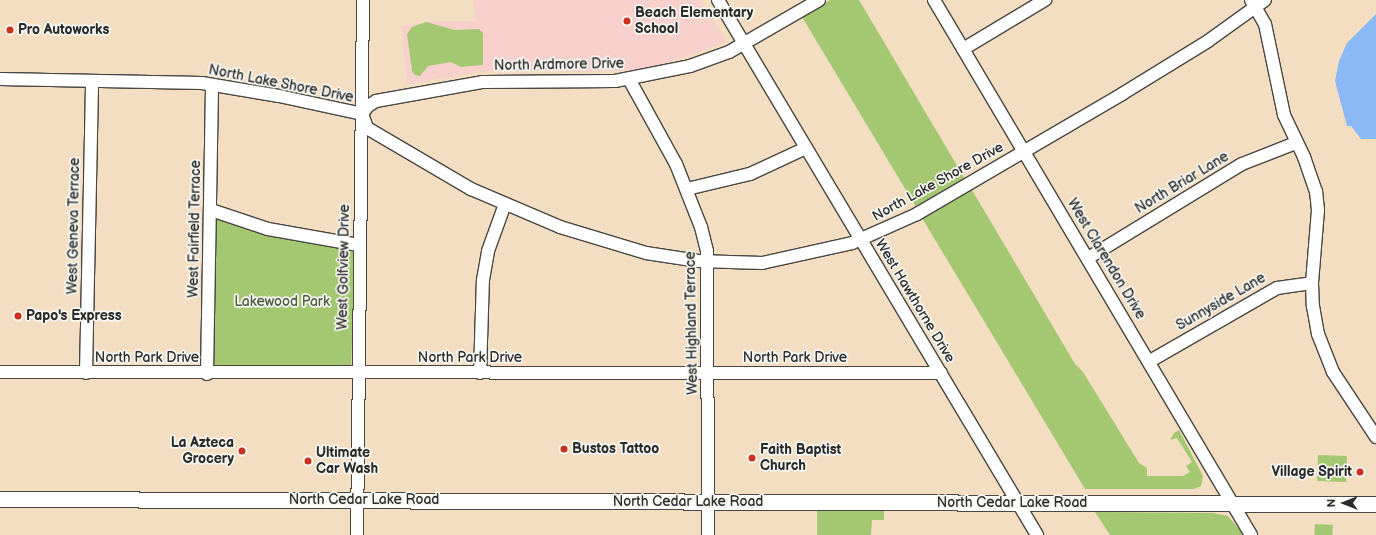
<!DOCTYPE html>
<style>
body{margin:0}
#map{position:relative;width:1376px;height:535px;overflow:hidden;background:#f3dec1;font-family:"Balsamiq Sans",sans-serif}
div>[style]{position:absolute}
.built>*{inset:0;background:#f7d0cc}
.green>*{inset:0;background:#a4c871;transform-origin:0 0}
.water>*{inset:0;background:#8ab9f5}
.roads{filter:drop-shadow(1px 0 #494642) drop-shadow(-1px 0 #494642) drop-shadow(0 1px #494642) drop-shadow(0 -1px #494642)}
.minor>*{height:12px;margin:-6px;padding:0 6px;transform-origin:6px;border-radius:6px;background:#fff}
.major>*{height:15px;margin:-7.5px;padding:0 7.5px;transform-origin:7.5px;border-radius:7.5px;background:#fff}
.dots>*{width:11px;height:11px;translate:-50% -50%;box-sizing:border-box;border:2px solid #f6f6f2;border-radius:50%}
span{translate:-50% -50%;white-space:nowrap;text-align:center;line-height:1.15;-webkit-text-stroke:3.5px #f6f6f2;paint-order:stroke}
.poi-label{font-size:14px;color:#2b2b2b;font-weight:700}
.left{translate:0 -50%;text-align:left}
.right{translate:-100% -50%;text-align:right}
.street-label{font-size:14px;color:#2b2b2b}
.park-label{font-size:14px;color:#4f5a40}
.north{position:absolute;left:1324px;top:483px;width:40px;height:40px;-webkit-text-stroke:3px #f6f6f2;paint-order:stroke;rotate:270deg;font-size:11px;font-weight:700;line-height:16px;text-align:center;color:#2b2b2b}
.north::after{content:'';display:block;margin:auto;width:14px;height:18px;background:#2b2b2b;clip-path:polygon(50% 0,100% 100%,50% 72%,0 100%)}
</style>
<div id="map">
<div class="built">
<div style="clip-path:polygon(474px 0,701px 0,727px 42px,670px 62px,631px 70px,589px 72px,503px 70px,471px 73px,407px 85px,401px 26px,437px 21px,475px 21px)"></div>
</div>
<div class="green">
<div style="clip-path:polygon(830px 0,859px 0,965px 179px,916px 207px,802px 17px)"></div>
<div style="clip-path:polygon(426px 22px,455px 30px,479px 29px,483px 33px,483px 65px,461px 67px,451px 62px,428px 66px,420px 76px,415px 75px,412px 71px,407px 34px,412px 27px)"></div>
<div style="clip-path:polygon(972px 190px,1075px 364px,1083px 372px,1139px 463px,1147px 468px,1147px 476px,1183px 476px,1190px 472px,1186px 466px,1192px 462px,1177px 438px,1170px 440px,1174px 433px,1179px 430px,1203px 476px,1201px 486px,1194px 489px,1085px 489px,922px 218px)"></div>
<div style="clip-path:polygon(213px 218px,355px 244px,351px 373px,210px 374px)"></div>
<div style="left:1318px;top:455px;width:29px;height:26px;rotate:2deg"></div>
<div style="clip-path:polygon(817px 511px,884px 511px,884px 520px,872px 520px,871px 535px,817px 535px)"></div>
<div style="clip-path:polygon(1095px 512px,1213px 513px,1228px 516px,1244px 535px,1110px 535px)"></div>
<div style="left:1315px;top:524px;width:18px;height:11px;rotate:3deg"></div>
</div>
<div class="water">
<div style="clip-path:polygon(1376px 14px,1376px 139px,1361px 139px,1351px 126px,1347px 126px,1335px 81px,1339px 61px,1347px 43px)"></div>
</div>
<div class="roads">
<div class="minor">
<div style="left:718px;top:0;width:623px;rotate:59.19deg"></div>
<div style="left:934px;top:0;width:622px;rotate:59.35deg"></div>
<div style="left:1251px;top:0;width:28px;rotate:60deg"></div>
<div style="left:1265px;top:24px;width:93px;rotate:78.2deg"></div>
<div style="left:1284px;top:115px;width:47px;rotate:64.5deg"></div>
<div style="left:1304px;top:157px;width:36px;rotate:71deg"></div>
<div style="left:1316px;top:191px;width:19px;rotate:84deg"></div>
<div style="left:1318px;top:210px;width:73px;rotate:94.7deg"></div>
<div style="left:1312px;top:283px;width:23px;rotate:88deg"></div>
<div style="left:1313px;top:306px;width:28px;rotate:80deg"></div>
<div style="left:1318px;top:334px;width:41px;rotate:68.5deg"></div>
<div style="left:1333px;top:372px;width:78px;rotate:56.5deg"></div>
<div style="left:963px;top:49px;width:96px;rotate:-30.9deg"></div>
<div style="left:0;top:79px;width:202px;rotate:1.1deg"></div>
<div style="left:202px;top:83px;width:78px;rotate:9.6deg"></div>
<div style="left:279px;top:96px;width:85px;rotate:12.2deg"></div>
<div style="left:362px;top:114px;width:15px;rotate:70deg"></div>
<div style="left:367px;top:128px;width:121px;rotate:30.4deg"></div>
<div style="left:471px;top:189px;width:97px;rotate:23.1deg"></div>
<div style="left:560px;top:227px;width:90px;rotate:16.8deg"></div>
<div style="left:646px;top:253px;width:53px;rotate:8.7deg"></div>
<div style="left:698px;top:261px;width:64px;rotate:1.8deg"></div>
<div style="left:762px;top:263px;width:92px;rotate:-12.5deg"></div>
<div style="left:852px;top:243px;width:71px;rotate:-24deg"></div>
<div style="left:917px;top:214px;width:238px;rotate:-30.3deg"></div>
<div style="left:1122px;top:94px;width:101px;rotate:-31.6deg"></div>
<div style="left:1208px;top:41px;width:70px;rotate:-35.7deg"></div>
<div style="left:629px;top:79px;width:97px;rotate:61.1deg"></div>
<div style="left:676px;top:164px;width:68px;rotate:68.4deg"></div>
<div style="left:701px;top:227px;width:25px;rotate:76deg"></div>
<div style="left:707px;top:251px;width:284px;rotate:89.8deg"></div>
<div style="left:362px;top:114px;width:10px;rotate:-53deg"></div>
<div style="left:368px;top:106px;width:9px;rotate:-32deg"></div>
<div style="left:376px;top:101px;width:109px;rotate:-10.1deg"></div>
<div style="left:483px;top:82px;width:132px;rotate:-0.4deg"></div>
<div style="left:615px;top:81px;width:76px;rotate:-11.3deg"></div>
<div style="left:690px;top:66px;width:41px;rotate:-19.7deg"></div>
<div style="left:729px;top:52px;width:104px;rotate:-30deg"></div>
<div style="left:687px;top:189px;width:65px;rotate:-13.4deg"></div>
<div style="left:750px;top:174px;width:62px;rotate:-24.9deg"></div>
<div style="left:211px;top:210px;width:60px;rotate:18.4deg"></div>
<div style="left:268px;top:229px;width:92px;rotate:10deg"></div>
<div style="left:1088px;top:258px;width:180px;rotate:-31.4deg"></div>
<div style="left:1242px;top:164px;width:58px;rotate:-21.3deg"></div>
<div style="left:1150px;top:361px;width:146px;rotate:-29.9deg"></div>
<div style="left:1277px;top:288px;width:35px;rotate:-8deg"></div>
<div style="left:0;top:372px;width:941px;rotate:0.06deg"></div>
<div style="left:86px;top:373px;width:292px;rotate:-88.8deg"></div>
<div style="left:480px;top:373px;width:93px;rotate:-88.2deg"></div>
<div style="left:483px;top:280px;width:29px;rotate:-80deg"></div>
<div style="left:488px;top:251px;width:50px;rotate:-70.1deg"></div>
<div style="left:207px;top:374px;width:289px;rotate:-89deg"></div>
<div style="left:357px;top:535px;width:535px;rotate:-89.36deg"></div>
</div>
<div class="major">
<div style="left:0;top:499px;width:1376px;rotate:0.21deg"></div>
</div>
</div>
<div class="dots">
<div style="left:627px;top:21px;background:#c8321e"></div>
<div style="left:10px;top:30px;background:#c8321e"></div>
<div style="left:18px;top:316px;background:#c8321e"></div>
<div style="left:564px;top:449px;background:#c8321e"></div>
<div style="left:242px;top:451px;background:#c8321e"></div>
<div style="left:752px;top:458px;background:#c8321e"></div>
<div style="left:308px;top:461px;background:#c8321e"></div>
<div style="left:1360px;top:472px;background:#c8321e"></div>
</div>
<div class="poi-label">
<span class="left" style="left:635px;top:21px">Beach Elementary<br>School</span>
<span class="left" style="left:18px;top:30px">Pro Autoworks</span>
<span class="left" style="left:26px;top:316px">Papo's Express</span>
<span class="right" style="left:234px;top:451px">La Azteca<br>Grocery</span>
<span class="left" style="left:572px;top:449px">Bustos Tattoo</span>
<span class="left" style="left:760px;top:458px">Faith Baptist<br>Church</span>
<span class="left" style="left:316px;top:461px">Ultimate<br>Car Wash</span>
<span class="right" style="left:1352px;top:472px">Village Spirit</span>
</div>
<div class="street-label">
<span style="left:559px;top:65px;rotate:-1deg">North Ardmore Drive</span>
<span style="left:281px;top:84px;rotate:11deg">North Lake Shore Drive</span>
<span style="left:938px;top:182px;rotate:-29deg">North Lake Shore Drive</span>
<span style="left:1182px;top:183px;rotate:-31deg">North Briar Lane</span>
<span style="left:74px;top:226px;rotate:-89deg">West Geneva Terrace</span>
<span style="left:195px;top:229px;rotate:-89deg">West Fairfield Terrace</span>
<span style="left:1106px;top:259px;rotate:59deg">West Clarendon Drive</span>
<span style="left:344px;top:267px;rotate:-89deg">West Golfview Drive</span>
<span style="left:915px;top:301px;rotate:59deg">West Hawthorne Drive</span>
<span style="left:1221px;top:302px;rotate:-30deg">Sunnyside Lane</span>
<span style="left:692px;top:323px;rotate:-91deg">West Highland Terrace</span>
<span style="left:147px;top:358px">North Park Drive</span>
<span style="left:470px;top:358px">North Park Drive</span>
<span style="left:795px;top:358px">North Park Drive</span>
<span style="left:364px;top:500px">North Cedar Lake Road</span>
<span style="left:688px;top:502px">North Cedar Lake Road</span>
<span style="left:1012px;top:503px">North Cedar Lake Road</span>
</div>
<div class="park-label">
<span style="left:282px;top:302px">Lakewood Park</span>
</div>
<div class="north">N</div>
</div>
